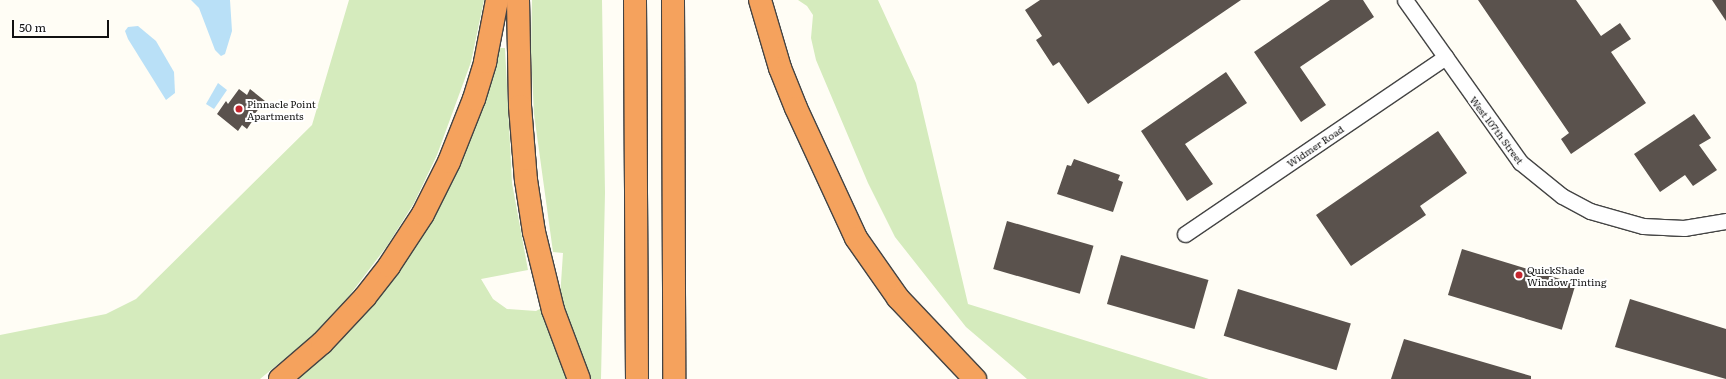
<!DOCTYPE html>
<style>
body{margin:0}
#map{position:relative;width:1726px;height:379px;overflow:hidden;background:#fffdf5;font-family:Literata,serif}
div>[style]{position:absolute}
.green>*{inset:0;background:#d5ebbd}
.water>*{inset:0;background:#b9e0f7}
.building>*{inset:0;background:#5a524d;transform-origin:0 0}
.roads{filter:drop-shadow(1px 0 #444) drop-shadow(-1px 0 #444) drop-shadow(0 1px #444) drop-shadow(0 -1px #444)}
.minor>*{height:15px;margin:-7.5px;padding:0 7.5px;transform-origin:7.5px;border-radius:7.5px;background:#fff}
.highway>*{height:22px;margin:-11px;padding:0 11px;transform-origin:11px;border-radius:11px;background:#f5a25d}
.dots>*{width:11px;height:11px;translate:-50% -50%;box-sizing:border-box;border:2px solid #fff;border-radius:50%}
span{translate:-50% -50%;white-space:nowrap;text-align:center;line-height:1.15;-webkit-text-stroke:4px #fff;paint-order:stroke}
.poi-label{font-size:10px;color:#111}
.left{translate:0 -50%;text-align:left}
.street-label{font-size:10px;color:#111}
.scale{position:absolute;left:12px;top:20px;width:97px;height:18px;box-sizing:border-box;border:2px solid #111;border-top:0;padding-left:5px;font-size:12px;line-height:14px;white-space:nowrap;color:#111;-webkit-text-stroke:3px #fff;paint-order:stroke}
</style>
<div id="map">
<div class="green">
<div style="clip-path:polygon(349px 0,484px 0,471px 62px,437px 155px,414px 203px,387px 246px,349px 296px,311px 337px,260px 379px,0 379px,0 335px,106px 314px,136px 299px,312px 125px)"></div>
<div style="clip-path:polygon(532px 0,602px 0,605px 193px,601px 379px,296px 379px,458px 166px,478px 119px,499px 48px,505px 48px,512px 183px,528px 270px,481px 279px,493px 299px,507px 309px,536px 311px,560px 298px,563px 253px,553px 252px,534px 114px,531px 52px)"></div>
<div style="clip-path:polygon(798px 0,878px 0,916px 83px,968px 304px,1209px 379px,1027px 379px,966px 327px,895px 237px,868px 183px,816px 60px,811px 38px,813px 15px,807px 6px)"></div>
</div>
<div class="water">
<div style="clip-path:polygon(191px 0,230px 0,232px 31px,225px 54px,221px 56px,215px 50px,199px 8px)"></div>
<div style="clip-path:polygon(138px 26px,156px 41px,174px 72px,175px 93px,166px 100px,128px 39px,125px 31px,128px 27px)"></div>
<div style="clip-path:polygon(218px 83px,227px 90px,214px 109px,206px 104px)"></div>
</div>
<div class="building">
<div style="clip-path:polygon(1040px 0,1241px 0,1088px 104px,1059px 62px,1053px 66px,1036px 40px,1042px 36px,1025px 10px)"></div>
<div style="clip-path:polygon(1330px 0,1363px 0,1374px 17px,1300px 67px,1326px 105px,1301px 122px,1254px 52px)"></div>
<div style="clip-path:polygon(1478px 0,1576px 0,1601px 36px,1620px 23px,1631px 39px,1611px 52px,1646px 103px,1571px 154px,1561px 139px,1569px 133px)"></div>
<div style="clip-path:polygon(1712px 0,1726px 0,1726px 21px)"></div>
<div style="clip-path:polygon(1226px 72px,1247px 103px,1185px 144px,1213px 184px,1187px 201px,1141px 131px)"></div>
<div style="clip-path:polygon(239px 89px,247px 95px,250px 89px,265px 101px,253px 116px,255px 117px,247px 129px,242px 125px,238px 131px,217px 114px,226px 101px,228px 104px)"></div>
<div style="clip-path:polygon(1694px 114px,1711px 138px,1699px 145px,1717px 170px,1693px 186px,1685px 175px,1660px 192px,1634px 154px)"></div>
<div style="clip-path:polygon(1438px 131px,1467px 173px,1420px 206px,1426px 215px,1351px 266px,1316px 215px)"></div>
<div style="clip-path:polygon(1074px 159px,1120px 175px,1118px 180px,1123px 182px,1113px 212px,1057px 194px,1067px 165px,1071px 166px)"></div>
<div style="left:1007px;top:221px;width:90px;height:50px;rotate:16deg"></div>
<div style="left:1462px;top:249px;width:119px;height:48px;rotate:17deg"></div>
<div style="left:1121px;top:255px;width:91px;height:51px;rotate:16deg"></div>
<div style="left:1238px;top:289px;width:118px;height:49px;rotate:17deg"></div>
<div style="clip-path:polygon(1630px 299px,1726px 329px,1726px 379px,1615px 347px)"></div>
<div style="clip-path:polygon(1404px 339px,1531px 376px,1531px 379px,1391px 379px)"></div>
</div>
<div class="roads">
<div class="minor">
<div style="left:1405px;top:0;width:199px;rotate:54.6deg"></div>
<div style="left:1520px;top:162px;width:54px;rotate:39deg"></div>
<div style="left:1562px;top:196px;width:32px;rotate:28deg"></div>
<div style="left:1590px;top:211px;width:55px;rotate:15.8deg"></div>
<div style="left:1643px;top:226px;width:41px;rotate:2.8deg"></div>
<div style="left:1684px;top:228px;width:43px;rotate:-9.5deg"></div>
<div style="left:1185px;top:234px;width:315px;rotate:-34.2deg"></div>
</div>
<div class="highway">
<div style="left:518px;top:0;width:106px;rotate:88.9deg"></div>
<div style="left:520px;top:106px;width:74px;rotate:85.4deg"></div>
<div style="left:526px;top:180px;width:53px;rotate:81.3deg"></div>
<div style="left:534px;top:232px;width:80px;rotate:76.3deg"></div>
<div style="left:553px;top:310px;width:74px;rotate:69.4deg"></div>
<div style="left:635px;top:0;width:379px;rotate:89.7deg"></div>
<div style="left:673px;top:0;width:379px;rotate:89.8deg"></div>
<div style="left:760px;top:0;width:71px;rotate:73.6deg"></div>
<div style="left:780px;top:68px;width:43px;rotate:68.2deg"></div>
<div style="left:796px;top:108px;width:143px;rotate:65.2deg"></div>
<div style="left:856px;top:238px;width:73px;rotate:55deg"></div>
<div style="left:898px;top:298px;width:112px;rotate:46.5deg"></div>
<div style="left:280px;top:379px;width:55px;rotate:-40.6deg"></div>
<div style="left:322px;top:343px;width:63px;rotate:-46.9deg"></div>
<div style="left:365px;top:297px;width:39px;rotate:-52deg"></div>
<div style="left:389px;top:266px;width:62px;rotate:-56.8deg"></div>
<div style="left:423px;top:214px;width:58px;rotate:-63.4deg"></div>
<div style="left:449px;top:162px;width:68px;rotate:-68.4deg"></div>
<div style="left:474px;top:99px;width:39px;rotate:-73deg"></div>
<div style="left:485px;top:62px;width:63px;rotate:-79deg"></div>
</div>
</div>
<div class="dots">
<div style="left:239px;top:109px;background:#c4262e"></div>
<div style="left:1519px;top:275px;background:#c4262e"></div>
</div>
<div class="poi-label">
<span class="left" style="left:247px;top:109px">Pinnacle Point<br>Apartments</span>
<span class="left" style="left:1527px;top:275px">QuickShade<br>Window Tinting</span>
</div>
<div class="street-label">
<span style="left:1497px;top:130px;rotate:53deg">West 107th Street</span>
<span style="left:1315px;top:146px;rotate:-34deg">Widmer Road</span>
</div>
<div class="scale">50 m</div>
</div>
